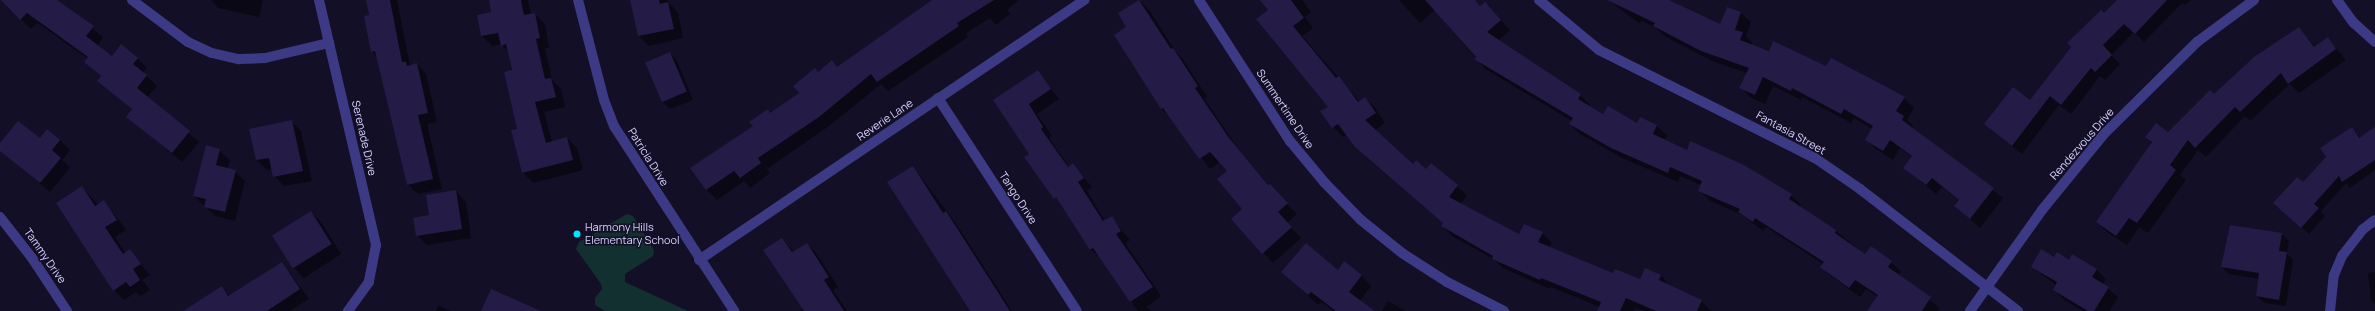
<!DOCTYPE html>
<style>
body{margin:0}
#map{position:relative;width:2375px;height:311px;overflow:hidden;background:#130f26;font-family:Manrope,sans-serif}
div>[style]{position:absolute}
.green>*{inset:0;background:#12302f}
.shadow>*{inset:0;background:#0007}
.building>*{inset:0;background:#241b47;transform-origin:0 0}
.street>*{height:10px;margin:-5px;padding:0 5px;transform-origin:5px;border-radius:5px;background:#3d3a85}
.dots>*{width:11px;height:11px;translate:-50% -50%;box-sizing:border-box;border:2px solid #130f26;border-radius:50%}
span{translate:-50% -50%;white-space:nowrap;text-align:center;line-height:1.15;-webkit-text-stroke:3px #130f26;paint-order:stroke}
.street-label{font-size:11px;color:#d9d4ff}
.poi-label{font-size:11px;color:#d9d4ff}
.left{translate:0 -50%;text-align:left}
</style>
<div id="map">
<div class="green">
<div style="clip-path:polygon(627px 214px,633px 216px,654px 250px,653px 256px,625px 274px,625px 282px,688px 311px,605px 311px,595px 305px,595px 298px,602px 289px,601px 284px,576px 249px,579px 242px)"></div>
</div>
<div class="shadow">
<div style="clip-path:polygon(2px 0,55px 0,103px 37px,97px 46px,112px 58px,137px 58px,147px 68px,143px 73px,157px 86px,147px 98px,199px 142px,182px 162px,128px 117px,133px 110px,98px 81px,101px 77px,85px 62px,88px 59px,38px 23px,31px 29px)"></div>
<div style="clip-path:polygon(211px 0,263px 0,259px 17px,218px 8px)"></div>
<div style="clip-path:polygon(367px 0,397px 0,410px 66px,417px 64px,426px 74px,437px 122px,427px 124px,442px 189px,418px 194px,408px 185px,377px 57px,372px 52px)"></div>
<div style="clip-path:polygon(490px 0,528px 0,531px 15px,535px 14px,545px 24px,549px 48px,545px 48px,552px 80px,561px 89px,565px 107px,544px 112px,552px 142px,567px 138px,577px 148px,583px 170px,533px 183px,523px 173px,509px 52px,501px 44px,492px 46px,482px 36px,492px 12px)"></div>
<div style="clip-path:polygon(630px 0,667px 0,678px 13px,683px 38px,649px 46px,639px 36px)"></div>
<div style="clip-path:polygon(935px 0,1019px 0,1007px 10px,1010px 14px,996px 25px,990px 18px,966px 33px,968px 37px,888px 91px,881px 84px,829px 126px,767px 169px,770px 173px,750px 188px,744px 181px,717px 200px,707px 190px,692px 168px,800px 93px,818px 73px,837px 68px)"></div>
<div style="clip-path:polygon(1283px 0,1302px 0,1311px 12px,1305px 17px,1313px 28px,1302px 36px,1360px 102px,1365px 98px,1375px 108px,1385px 123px,1375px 130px,1413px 166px,1426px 170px,1431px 164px,1457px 186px,1467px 196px,1460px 204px,1520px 236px,1542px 233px,1552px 243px,1549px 248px,1614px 274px,1641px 281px,1661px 275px,1670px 286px,1701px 301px,1711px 311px,1644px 311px,1636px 308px,1634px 311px,1602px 311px,1600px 307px,1551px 287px,1550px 289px,1503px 268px,1495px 260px,1452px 236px,1442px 226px,1444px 223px,1366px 157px,1347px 134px,1343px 137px,1333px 127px,1322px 112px,1329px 107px,1257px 19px)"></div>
<div style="clip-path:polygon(1399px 0,1474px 0,1481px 7px,1494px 13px,1510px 30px,1498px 41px,1580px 95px,1590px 105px,1589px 107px,1603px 115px,1637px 124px,1640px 118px,1657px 126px,1667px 135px,1664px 141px,1791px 195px,1801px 205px,1799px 207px,1835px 230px,1865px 255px,1891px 262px,1901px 272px,1898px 276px,1940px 308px,1938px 311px,1868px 311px,1878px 297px,1866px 289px,1860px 297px,1831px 276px,1822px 267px,1823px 264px,1766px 227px,1763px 231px,1742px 215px,1709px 200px,1699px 190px,1701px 185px,1680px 176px,1678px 182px,1622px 158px,1580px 134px,1570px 124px,1572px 121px,1485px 69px,1435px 10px,1420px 23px)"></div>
<div style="clip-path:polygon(1608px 0,1667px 0,1721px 25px,1727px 8px,1741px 13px,1751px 22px,1746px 36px,1752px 43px,1751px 45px,1827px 68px,1904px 98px,1914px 108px,1907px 120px,1913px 126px,1912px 129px,2003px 198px,1980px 228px,1956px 206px,1960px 201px,1942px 187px,1936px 194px,1904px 168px,1912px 157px,1900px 148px,1893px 160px,1876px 149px,1866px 139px,1872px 129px,1854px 118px,1851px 123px,1802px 97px,1801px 100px,1773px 86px,1765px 104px,1750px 97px,1741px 87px,1747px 73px,1712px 61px,1664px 36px,1655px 27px,1642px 21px,1639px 23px)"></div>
<div style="clip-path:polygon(2118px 0,2191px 0,2185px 5px,2182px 3px,2144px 42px,2134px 32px,2111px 55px,2120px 64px,2105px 80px,2100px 76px,2071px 114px,2059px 105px,2022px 154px,1995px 133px,1986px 124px,2030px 101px)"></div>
<div style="clip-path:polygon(1140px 1px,1150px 11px,1175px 51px,1183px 59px,1207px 97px,1204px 98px,1238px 149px,1269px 186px,1297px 214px,1287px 223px,1301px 238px,1273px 263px,1232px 219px,1243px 209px,1228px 171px,1220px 162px,1210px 169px,1172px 118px,1161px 109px,1128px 28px,1119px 13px)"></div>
<div style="clip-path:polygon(2299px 28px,2315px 47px,2327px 38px,2346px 60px,2299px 93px,2290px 84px,2250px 121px,2245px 116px,2206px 157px,2198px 150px,2180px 175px,2186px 180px,2148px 233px,2139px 227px,2127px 245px,2107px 232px,2097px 222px,2152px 143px,2146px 137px,2169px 133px)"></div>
<div style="clip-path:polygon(670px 53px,677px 61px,693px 100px,670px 109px,662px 102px,647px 63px)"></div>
<div style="clip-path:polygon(1038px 72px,1059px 99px,1037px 114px,1052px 136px,1049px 138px,1069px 167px,1073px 165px,1092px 187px,1087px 191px,1105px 221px,1111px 217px,1130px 240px,1125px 243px,1161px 296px,1146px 307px,1151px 311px,1138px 311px,1101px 258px,1091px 250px,1064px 207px,1026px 158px,1030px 154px,995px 101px)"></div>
<div style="clip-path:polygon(291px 121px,301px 131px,312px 181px,284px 186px,274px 176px,272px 169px,267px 170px,257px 160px)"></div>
<div style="clip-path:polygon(2375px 128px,2375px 170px,2350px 188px,2346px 183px,2321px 211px,2325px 216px,2309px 234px,2282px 210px,2352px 129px,2361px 139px)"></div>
<div style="clip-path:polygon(40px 140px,60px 140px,70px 150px,62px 160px,70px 168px,50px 192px,0 150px,0 145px)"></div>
<div style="clip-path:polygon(219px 150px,230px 160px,227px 169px,235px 171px,245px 181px,235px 221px,215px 216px,194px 196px)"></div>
<div style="clip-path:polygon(913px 167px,955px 222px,1012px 311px,971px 311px)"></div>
<div style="clip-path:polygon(82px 187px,98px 205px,104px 201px,126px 230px,115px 237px,126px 254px,130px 251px,150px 275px,142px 280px,150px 290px,140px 296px,136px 292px,124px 300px,114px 290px)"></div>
<div style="clip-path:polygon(456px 191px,466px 202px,471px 238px,427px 245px,417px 235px,430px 216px)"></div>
<div style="clip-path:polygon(311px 212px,321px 222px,341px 254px,304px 278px,294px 268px,273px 236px)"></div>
<div style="clip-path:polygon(2231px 227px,2282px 234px,2289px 241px,2287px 254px,2293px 260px,2286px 306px,2264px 303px,2257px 296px,2260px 279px,2229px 274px,2222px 267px)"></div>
<div style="clip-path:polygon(782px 239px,794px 252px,807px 244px,817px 254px,838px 287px,833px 290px,847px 311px,800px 311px,803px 309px)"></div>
<div style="clip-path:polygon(2055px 259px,2096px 269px,2106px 279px,2103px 284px,2118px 297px,2110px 311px,2083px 311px,2064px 300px,2054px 290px,2056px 285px,2032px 267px)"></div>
<div style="clip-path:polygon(282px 263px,309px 299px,290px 311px,183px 311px,222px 287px,230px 296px)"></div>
<div style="clip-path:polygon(1282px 272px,1338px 272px,1362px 276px,1371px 286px,1360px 301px,1373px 311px,1334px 311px,1321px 302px,1318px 305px)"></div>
<div style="clip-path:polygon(2375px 272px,2375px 304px,2371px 300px,2368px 273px)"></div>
<div style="clip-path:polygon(1388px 301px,1405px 311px,1382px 311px)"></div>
<div style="clip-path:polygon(438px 305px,450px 311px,436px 311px)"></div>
</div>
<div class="building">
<div style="clip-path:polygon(1px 0,57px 0,94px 26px,86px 36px,112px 56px,121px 44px,138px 58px,133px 64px,147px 75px,137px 88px,190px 131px,172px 153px,126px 117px,132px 109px,97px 81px,101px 76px,84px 62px,88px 57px,27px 13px,20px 20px)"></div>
<div style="clip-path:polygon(366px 0,390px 0,402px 62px,406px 62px,407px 66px,417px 63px,428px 113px,418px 115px,433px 179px,407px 185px,375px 51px,371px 52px,364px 16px,369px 15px)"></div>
<div style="clip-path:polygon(489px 0,521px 0,524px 15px,535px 13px,540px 38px,536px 39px,545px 79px,551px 78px,556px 97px,535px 102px,546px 143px,567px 137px,573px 160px,522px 173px,511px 130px,517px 129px,504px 72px,512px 70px,506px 44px,501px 46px,498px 33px,481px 36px,477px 15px,491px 12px)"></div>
<div style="clip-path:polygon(630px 0,659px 0,660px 4px,668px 2px,674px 29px,638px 36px)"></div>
<div style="clip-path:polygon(932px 0,994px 0,957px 23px,959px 26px,877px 82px,871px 74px,819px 117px,758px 158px,761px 163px,740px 178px,734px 171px,706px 190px,690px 168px,753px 126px,749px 122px,768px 109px,770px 113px,799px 93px,793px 86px,815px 68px,818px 72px,832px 60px,837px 67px)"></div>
<div style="clip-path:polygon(1139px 0,1171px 49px,1173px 48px,1198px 86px,1195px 88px,1229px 138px,1268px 185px,1270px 184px,1288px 203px,1278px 212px,1292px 227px,1262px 254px,1231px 219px,1242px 209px,1217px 179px,1227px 171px,1210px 152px,1199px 159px,1163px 108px,1161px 109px,1114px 35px,1126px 27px,1118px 13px)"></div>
<div style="clip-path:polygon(1260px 0,1291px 0,1304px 18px,1293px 26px,1336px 78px,1339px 76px,1358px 102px,1365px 97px,1376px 113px,1365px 120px,1413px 164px,1416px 160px,1426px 169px,1431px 163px,1458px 185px,1449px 197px,1519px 234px,1524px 224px,1543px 232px,1538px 242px,1613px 273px,1615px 269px,1640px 279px,1645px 268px,1661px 275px,1659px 280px,1702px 300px,1697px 311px,1656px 311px,1626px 298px,1620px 311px,1597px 311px,1601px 302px,1541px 278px,1540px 280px,1492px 259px,1493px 256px,1441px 226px,1443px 223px,1355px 147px,1338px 124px,1332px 128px,1320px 111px,1328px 107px,1256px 19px,1268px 10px)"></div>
<div style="clip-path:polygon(1425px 0,1475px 0,1480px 6px,1485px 2px,1501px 20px,1487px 32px,1581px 94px,1578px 99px,1603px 114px,1608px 106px,1637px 123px,1640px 117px,1657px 125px,1653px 134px,1687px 150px,1690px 141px,1744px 165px,1792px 194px,1789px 199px,1836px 230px,1835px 233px,1865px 254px,1871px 246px,1892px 261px,1888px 267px,1931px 297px,1922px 311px,1867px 311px,1878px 295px,1855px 280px,1849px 288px,1820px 267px,1824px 262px,1755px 218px,1753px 222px,1738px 212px,1740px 209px,1698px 191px,1702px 181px,1670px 167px,1668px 173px,1611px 148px,1569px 124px,1573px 118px,1474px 59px,1476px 57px)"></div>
<div style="clip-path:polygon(1607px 0,1669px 0,1720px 24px,1727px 7px,1741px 12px,1735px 30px,1743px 32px,1740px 40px,1769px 51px,1773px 41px,1826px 66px,1831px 58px,1885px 86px,1905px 97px,1896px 111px,1904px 116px,1902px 120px,1994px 188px,1970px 219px,1954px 206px,1959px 200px,1932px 178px,1926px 185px,1903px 168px,1912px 156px,1890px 140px,1883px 151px,1865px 140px,1873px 126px,1844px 109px,1841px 114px,1792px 88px,1791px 91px,1763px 77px,1755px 95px,1739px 88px,1749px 68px,1701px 51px,1653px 26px,1655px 23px)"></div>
<div style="clip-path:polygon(2117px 0,2167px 0,2135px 34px,2124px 24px,2103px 45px,2112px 55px,2095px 72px,2091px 68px,2061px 105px,2050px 96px,2012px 146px,1984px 124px,2013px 87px,2030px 100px,2071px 47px,2067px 43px,2101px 10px,2104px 13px)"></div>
<div style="clip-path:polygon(2299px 27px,2314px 47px,2328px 37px,2336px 49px,2288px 84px,2281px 73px,2240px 112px,2235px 107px,2195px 148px,2188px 140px,2170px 165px,2176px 170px,2137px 223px,2129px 218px,2116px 236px,2096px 222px,2152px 142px,2145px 137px,2156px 123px,2168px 132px,2210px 90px,2214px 94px,2254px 57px)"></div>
<div style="left:670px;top:52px;width:43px;height:27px;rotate:67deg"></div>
<div style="clip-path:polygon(1038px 70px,1051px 89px,1029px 104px,1043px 127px,1041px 129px,1068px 167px,1073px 163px,1084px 178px,1078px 182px,1103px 221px,1112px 216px,1121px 231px,1116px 234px,1153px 287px,1130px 302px,1093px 248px,1090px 250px,1056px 197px,1054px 199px,1024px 157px,1029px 154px,993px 100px)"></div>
<div style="clip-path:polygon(292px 120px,303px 171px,273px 177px,269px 158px,256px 160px,249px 129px)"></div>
<div style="clip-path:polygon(18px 121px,40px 138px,47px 129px,60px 140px,52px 150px,61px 158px,40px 183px,0 151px,0 143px)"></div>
<div style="clip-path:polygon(2352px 127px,2359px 138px,2375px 127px,2375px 160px,2342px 182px,2339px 176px,2314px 204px,2319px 208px,2301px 228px,2273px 203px,2297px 177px,2303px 182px,2326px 157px,2320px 148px)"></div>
<div style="clip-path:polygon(206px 145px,220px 149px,216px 165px,236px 170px,225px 212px,204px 207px,206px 199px,193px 196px)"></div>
<div style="clip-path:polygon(913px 166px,943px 213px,946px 211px,1010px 311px,970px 311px,887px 182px)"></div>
<div style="clip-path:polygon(82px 186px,95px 206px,104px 200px,117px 220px,105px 227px,123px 254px,130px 249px,141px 264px,133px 269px,140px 280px,130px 287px,126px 282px,113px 291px,56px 203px)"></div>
<div style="clip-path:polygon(456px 190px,462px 229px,416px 236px,413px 218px,429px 215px,426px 195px)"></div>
<div style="left:311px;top:211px;width:39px;height:46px;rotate:58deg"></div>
<div style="clip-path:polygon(2230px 225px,2282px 233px,2279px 251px,2287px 252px,2279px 300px,2256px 296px,2259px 273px,2221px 267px)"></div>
<div style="clip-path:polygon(782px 238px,792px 252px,807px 243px,829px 277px,824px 280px,844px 311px,804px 311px,763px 250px)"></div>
<div style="clip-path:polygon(1306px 243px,1338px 270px,1344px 261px,1362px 275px,1349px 292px,1375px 311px,1336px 311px,1311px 292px,1308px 295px,1281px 272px)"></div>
<div style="clip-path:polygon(2041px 249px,2054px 257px,2057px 252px,2069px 260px,2072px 254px,2097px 269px,2092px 277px,2109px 287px,2094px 311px,2088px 311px,2053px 290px,2057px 282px,2031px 267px)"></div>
<div style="clip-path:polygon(282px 262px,300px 289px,267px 311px,183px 311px,222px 286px,228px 296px)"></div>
<div style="clip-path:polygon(491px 289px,541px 311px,481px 311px)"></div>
</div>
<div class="street">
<div style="left:132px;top:0;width:70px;rotate:36.9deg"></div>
<div style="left:188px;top:42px;width:26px;rotate:25deg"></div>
<div style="left:212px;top:53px;width:28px;rotate:13deg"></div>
<div style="left:239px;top:59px;width:26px;rotate:-2deg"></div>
<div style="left:265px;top:58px;width:66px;rotate:-13.2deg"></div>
<div style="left:319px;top:0;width:252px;rotate:76.9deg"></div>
<div style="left:376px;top:245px;width:38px;rotate:101deg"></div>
<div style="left:369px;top:282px;width:36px;rotate:126deg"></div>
<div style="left:578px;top:0;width:103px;rotate:75.4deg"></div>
<div style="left:604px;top:100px;width:28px;rotate:69deg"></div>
<div style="left:614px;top:126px;width:221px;rotate:57deg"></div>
<div style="left:1199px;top:0;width:168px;rotate:57.2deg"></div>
<div style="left:1290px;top:141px;width:53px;rotate:50.3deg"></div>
<div style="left:1324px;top:182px;width:53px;rotate:45.8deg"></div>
<div style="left:1361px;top:220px;width:53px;rotate:38.8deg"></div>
<div style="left:1402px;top:253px;width:54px;rotate:32.8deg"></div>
<div style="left:1447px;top:282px;width:64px;rotate:27deg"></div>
<div style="left:1539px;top:0;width:78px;rotate:39.8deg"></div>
<div style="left:1599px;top:50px;width:241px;rotate:26.6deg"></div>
<div style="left:1815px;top:158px;width:55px;rotate:34.6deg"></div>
<div style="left:1860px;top:189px;width:200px;rotate:37.7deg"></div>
<div style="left:2337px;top:0;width:29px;rotate:54deg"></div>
<div style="left:2354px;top:23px;width:28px;rotate:42deg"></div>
<div style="left:938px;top:98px;width:254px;rotate:56.9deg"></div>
<div style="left:0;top:217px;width:52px;rotate:52deg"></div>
<div style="left:32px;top:258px;width:64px;rotate:56.6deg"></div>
<div style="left:699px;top:260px;width:465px;rotate:-34deg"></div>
<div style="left:1970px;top:311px;width:124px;rotate:-54.5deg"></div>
<div style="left:2042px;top:210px;width:98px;rotate:-50.8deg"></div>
<div style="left:2104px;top:134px;width:131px;rotate:-44.7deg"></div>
<div style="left:2197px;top:42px;width:71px;rotate:-36.4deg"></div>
<div style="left:2330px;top:311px;width:36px;rotate:-84deg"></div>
<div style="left:2334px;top:275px;width:21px;rotate:-67deg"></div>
<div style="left:2342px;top:256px;width:33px;rotate:-52deg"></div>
<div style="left:2362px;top:230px;width:16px;rotate:-38deg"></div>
</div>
<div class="dots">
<div style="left:577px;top:234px;background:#00e5ff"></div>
</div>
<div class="street-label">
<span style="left:1285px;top:109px;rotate:56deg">Summertime Drive</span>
<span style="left:885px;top:120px;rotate:-34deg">Reverie Lane</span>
<span style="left:1791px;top:133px;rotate:29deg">Fantasia Street</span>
<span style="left:364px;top:138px;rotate:77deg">Serenade Drive</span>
<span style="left:2082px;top:144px;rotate:-49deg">Rendezvous Drive</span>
<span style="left:648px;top:157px;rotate:58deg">Patricia Drive</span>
<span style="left:1018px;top:198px;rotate:57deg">Tango Drive</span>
<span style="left:45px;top:256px;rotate:55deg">Tammy Drive</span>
</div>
<div class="poi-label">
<span class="left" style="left:585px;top:234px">Harmony Hills<br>Elementary School</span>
</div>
</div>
